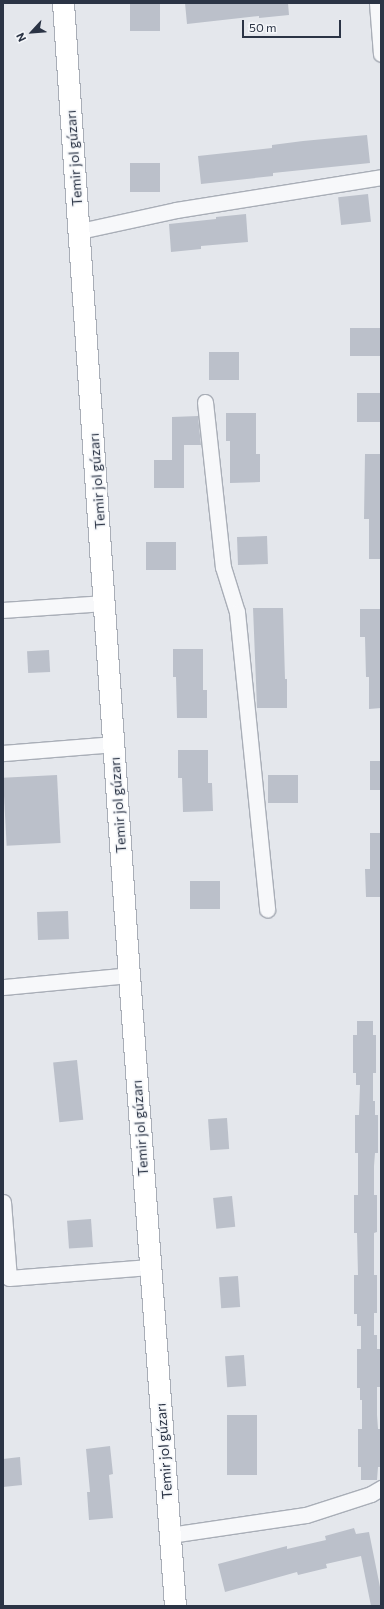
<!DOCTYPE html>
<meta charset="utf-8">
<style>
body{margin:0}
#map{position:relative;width:384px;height:1609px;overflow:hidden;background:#e4e7ec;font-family:Commissioner,sans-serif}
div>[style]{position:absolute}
.building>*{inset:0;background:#bbc0ca;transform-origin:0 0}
.roads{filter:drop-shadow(1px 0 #a9aeb7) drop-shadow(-1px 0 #a9aeb7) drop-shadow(0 1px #a9aeb7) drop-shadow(0 -1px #a9aeb7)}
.street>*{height:15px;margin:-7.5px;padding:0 7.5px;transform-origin:7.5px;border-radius:7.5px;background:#f7f8fa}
.secondary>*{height:21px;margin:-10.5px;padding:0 10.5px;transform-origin:10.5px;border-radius:10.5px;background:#fff}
span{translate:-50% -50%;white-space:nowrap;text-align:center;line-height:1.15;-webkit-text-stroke:3px #f4f6f9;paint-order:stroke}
.street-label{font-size:14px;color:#2b3445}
.frame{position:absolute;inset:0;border:4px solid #2b3445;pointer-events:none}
.north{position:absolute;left:12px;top:12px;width:40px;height:40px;-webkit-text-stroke:3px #f4f6f9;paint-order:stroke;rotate:244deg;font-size:11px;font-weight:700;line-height:16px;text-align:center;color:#2b3445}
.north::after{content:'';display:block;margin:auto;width:14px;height:18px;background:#2b3445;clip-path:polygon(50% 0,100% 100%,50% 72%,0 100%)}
.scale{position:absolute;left:242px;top:20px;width:99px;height:18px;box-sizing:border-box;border:2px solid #2b3445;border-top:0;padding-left:5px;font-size:12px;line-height:14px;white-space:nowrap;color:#2b3445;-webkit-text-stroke:3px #f4f6f9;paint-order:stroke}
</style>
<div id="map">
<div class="building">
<div style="left:130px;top:3px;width:30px;height:28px"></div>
<div style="clip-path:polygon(185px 3px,288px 3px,289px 15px,259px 18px,259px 16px,187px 24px)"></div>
<div style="clip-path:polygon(367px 135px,370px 163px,273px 173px,273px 176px,201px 184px,198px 156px,272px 148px,272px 145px,303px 141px)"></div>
<div style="left:160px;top:163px;width:29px;height:30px;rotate:90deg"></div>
<div style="left:368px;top:194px;width:28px;height:30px;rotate:84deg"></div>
<div style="clip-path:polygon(246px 214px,248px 242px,201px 246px,201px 249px,171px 252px,169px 224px,216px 219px,216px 217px)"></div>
<div style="left:350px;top:328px;width:30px;height:28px"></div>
<div style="left:209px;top:352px;width:30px;height:28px"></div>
<div style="left:381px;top:393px;width:29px;height:24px;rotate:90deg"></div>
<div style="clip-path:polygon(226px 413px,256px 413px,256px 454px,260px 454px,260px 482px,230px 483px,230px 441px,226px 441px)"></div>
<div style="clip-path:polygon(198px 416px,201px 445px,184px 445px,184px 488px,154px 488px,154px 460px,172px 460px,172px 417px)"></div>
<div style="clip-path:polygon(365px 454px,381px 454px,381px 559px,369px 559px,369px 519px,364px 519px)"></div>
<div style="left:267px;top:536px;width:28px;height:30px;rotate:88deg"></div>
<div style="left:146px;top:542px;width:30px;height:28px"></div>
<div style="clip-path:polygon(253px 608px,283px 608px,285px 679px,287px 679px,287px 708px,257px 708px)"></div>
<div style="clip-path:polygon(360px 609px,381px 609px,381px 708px,369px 709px,369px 677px,366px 677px,365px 637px,360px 637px)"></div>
<div style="clip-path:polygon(173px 649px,203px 649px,203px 690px,207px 690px,207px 718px,177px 718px,176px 677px,173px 677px)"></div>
<div style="left:49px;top:650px;width:22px;height:22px;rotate:87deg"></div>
<div style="clip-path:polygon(178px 750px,208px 750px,208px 783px,212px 783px,213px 811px,183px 812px,182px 778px,178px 778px)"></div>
<div style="left:370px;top:761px;width:11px;height:29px"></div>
<div style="left:57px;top:775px;width:68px;height:54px;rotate:87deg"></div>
<div style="left:268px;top:775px;width:30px;height:28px"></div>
<div style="clip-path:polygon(370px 833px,381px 833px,381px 897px,366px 897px,365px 869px,370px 869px)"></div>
<div style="left:190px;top:881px;width:30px;height:28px"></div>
<div style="left:68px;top:911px;width:28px;height:31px;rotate:88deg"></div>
<div style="clip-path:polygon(357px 1021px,373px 1021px,373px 1035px,376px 1035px,376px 1073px,373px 1073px,373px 1101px,375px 1101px,375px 1115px,378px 1115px,378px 1153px,375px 1153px,374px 1166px,374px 1195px,377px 1195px,377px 1232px,374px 1233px,374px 1275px,377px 1275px,377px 1313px,374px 1313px,374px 1335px,377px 1335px,377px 1349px,380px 1349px,380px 1387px,377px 1387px,377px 1415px,378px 1429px,381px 1429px,381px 1467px,378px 1467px,377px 1480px,361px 1480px,361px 1467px,358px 1467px,358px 1429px,362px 1429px,362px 1400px,360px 1400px,360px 1388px,357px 1388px,357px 1349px,361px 1349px,361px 1326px,357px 1326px,357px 1314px,354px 1314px,354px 1275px,358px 1275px,357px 1233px,354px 1233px,354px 1195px,358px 1195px,358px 1153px,355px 1153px,355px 1115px,359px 1115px,360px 1085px,356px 1085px,356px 1073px,353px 1073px,353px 1035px,357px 1035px)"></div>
<div style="left:77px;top:1060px;width:60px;height:24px;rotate:84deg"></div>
<div style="left:227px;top:1118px;width:31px;height:19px;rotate:86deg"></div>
<div style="left:232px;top:1196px;width:31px;height:19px;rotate:84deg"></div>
<div style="left:91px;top:1219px;width:28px;height:24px;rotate:86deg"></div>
<div style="left:238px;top:1276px;width:31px;height:19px;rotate:86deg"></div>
<div style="left:244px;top:1355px;width:31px;height:19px;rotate:86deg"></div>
<div style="left:227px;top:1415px;width:30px;height:60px"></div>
<div style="clip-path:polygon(110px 1446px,113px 1474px,109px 1475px,113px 1518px,89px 1520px,87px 1492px,90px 1492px,86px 1449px)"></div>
<div style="clip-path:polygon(20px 1457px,22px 1485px,3px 1487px,3px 1459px)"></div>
<div style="clip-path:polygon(354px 1528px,356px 1534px,369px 1532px,381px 1592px,381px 1606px,371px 1606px,361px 1556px,326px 1564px,327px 1568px,298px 1575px,297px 1572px,225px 1592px,218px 1564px,287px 1546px,287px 1549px,326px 1540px,325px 1536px)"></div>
</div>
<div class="roads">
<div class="street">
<div style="left:377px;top:3px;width:51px;rotate:85.5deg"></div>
<div style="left:80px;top:231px;width:98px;rotate:-12.3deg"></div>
<div style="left:176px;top:210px;width:208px;rotate:-9.1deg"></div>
<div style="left:205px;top:402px;width:166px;rotate:83.8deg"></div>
<div style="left:223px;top:567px;width:47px;rotate:72.7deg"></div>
<div style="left:237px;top:612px;width:299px;rotate:84.2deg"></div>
<div style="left:3px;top:610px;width:102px;rotate:-3.9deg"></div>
<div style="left:3px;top:753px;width:111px;rotate:-4.6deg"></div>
<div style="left:3px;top:987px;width:127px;rotate:-5.4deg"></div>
<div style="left:3px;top:1202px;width:76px;rotate:85.5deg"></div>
<div style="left:9px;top:1278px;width:141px;rotate:-4.5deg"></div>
<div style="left:170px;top:1535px;width:137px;rotate:-8.4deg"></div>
<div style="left:306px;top:1515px;width:68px;rotate:-17.9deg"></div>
<div style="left:371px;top:1494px;width:12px;rotate:-31deg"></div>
</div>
<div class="secondary">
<div style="left:63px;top:3px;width:974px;rotate:86.12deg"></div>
<div style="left:129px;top:975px;width:633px;rotate:85.83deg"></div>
</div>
</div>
<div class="street-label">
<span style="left:74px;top:158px;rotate:-94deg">Temir jol gúzarı</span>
<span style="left:97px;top:481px;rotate:-94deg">Temir jol gúzarı</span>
<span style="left:118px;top:805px;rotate:-94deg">Temir jol gúzarı</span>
<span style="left:140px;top:1128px;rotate:-94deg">Temir jol gúzarı</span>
<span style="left:164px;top:1451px;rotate:-94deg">Temir jol gúzarı</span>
</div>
<div class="frame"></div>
<div class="north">N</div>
<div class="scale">50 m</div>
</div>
